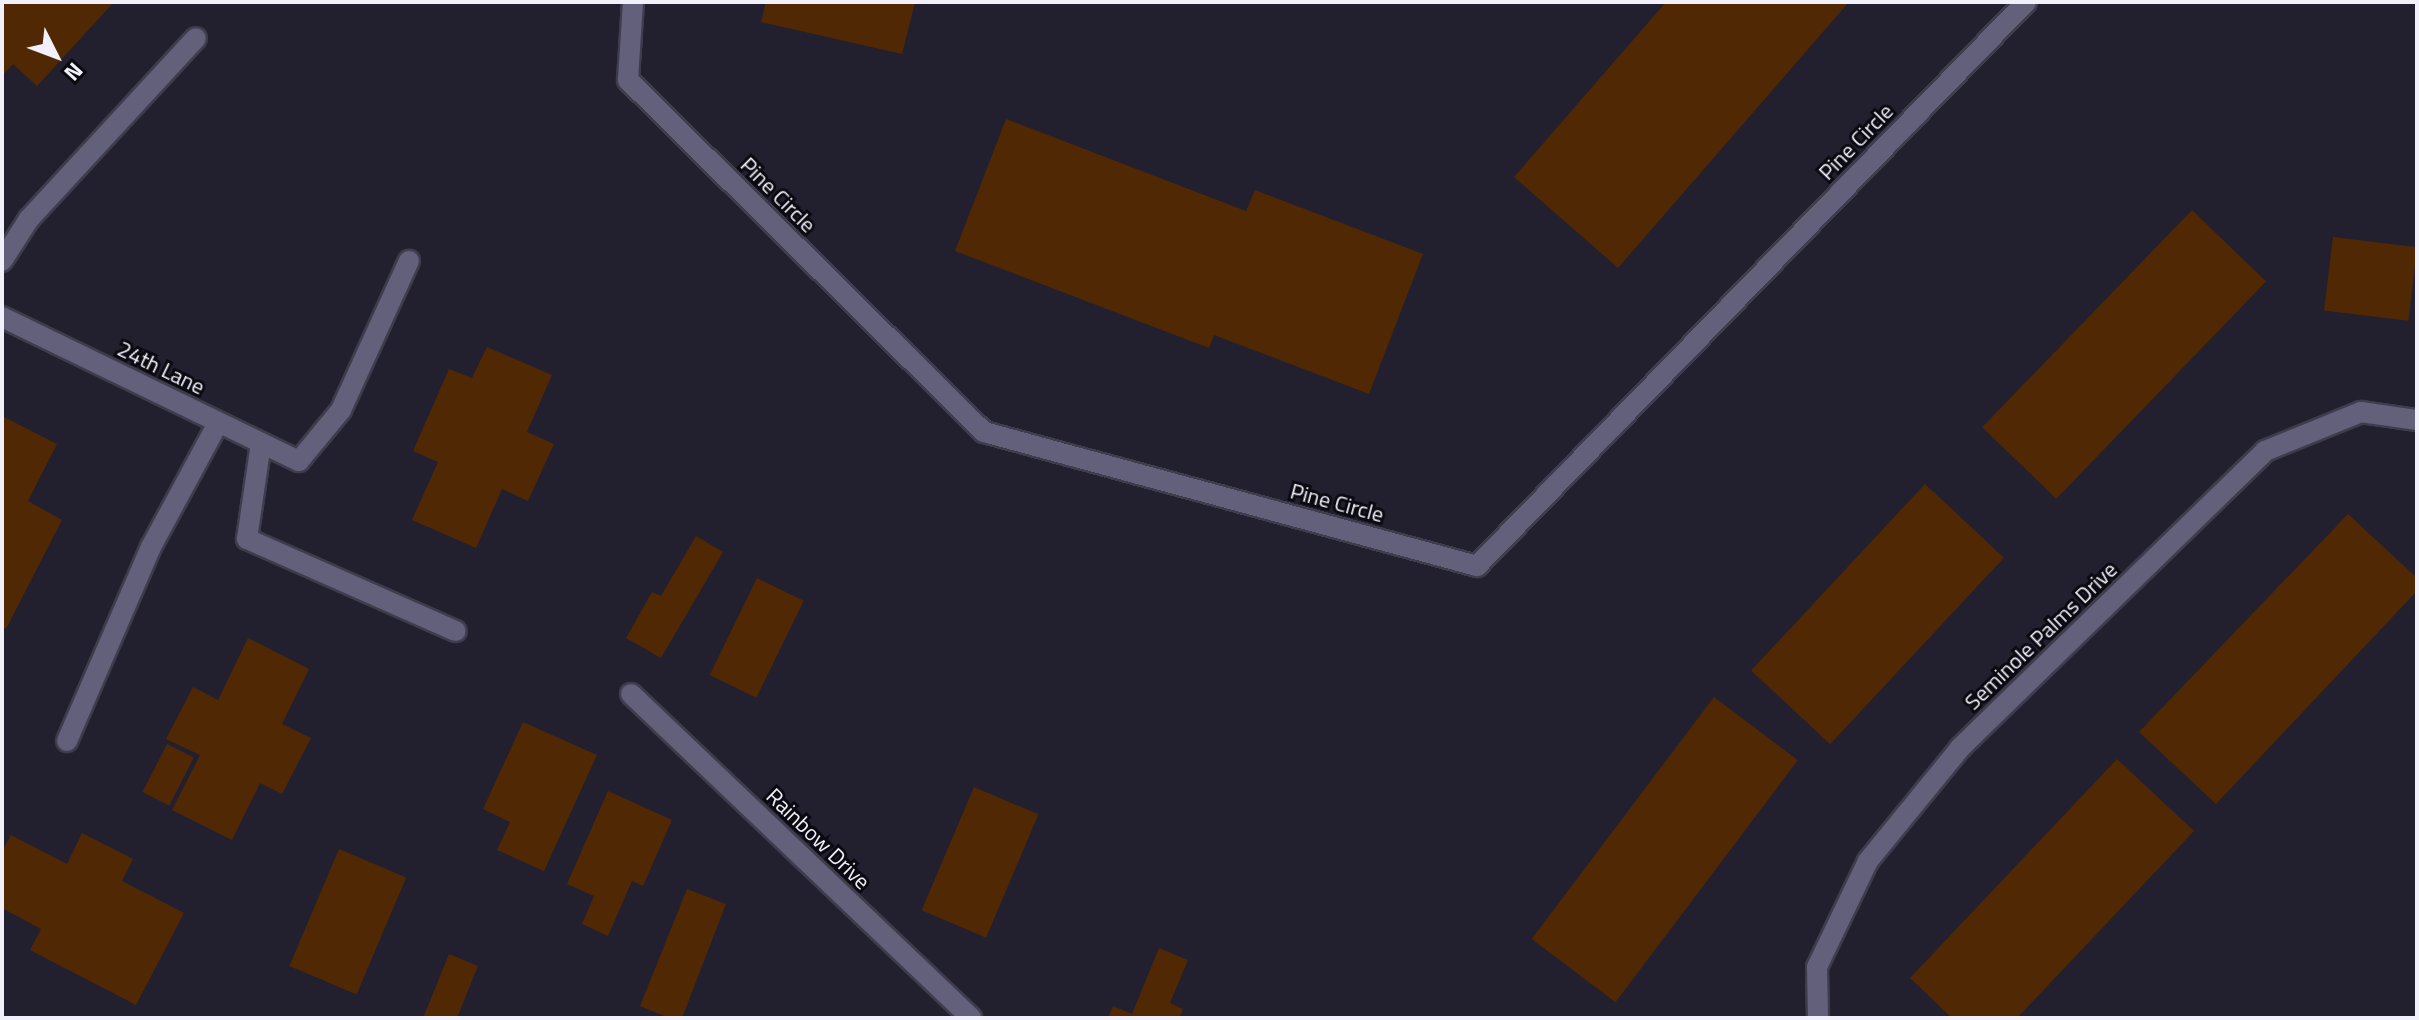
<!DOCTYPE html>
<style>
body{margin:0}
#map{position:relative;width:2419px;height:1020px;overflow:hidden;background:#221f2f;font-family:"Titillium Web",sans-serif}
div>[style]{position:absolute}
.building>*{inset:0;background:#512804;transform-origin:0 0}
.roads{filter:drop-shadow(2px 0 #3f3c4c) drop-shadow(-2px 0 #3f3c4c) drop-shadow(0 2px #3f3c4c) drop-shadow(0 -2px #3f3c4c)}
.service>*{height:20px;margin:-10px;padding:0 10px;transform-origin:10px;border-radius:10px;background:#63607b}
.minor>*{height:20px;margin:-10px;padding:0 10px;transform-origin:10px;border-radius:10px;background:#63607b}
span{translate:-50% -50%;white-space:nowrap;text-align:center;line-height:1.15;-webkit-text-stroke:6px #0b0a11;paint-order:stroke}
.street-label{font-size:22px;color:#f1f0fb}
.frame{position:absolute;inset:0;border:4px solid #f1f0fb;pointer-events:none}
.north{position:absolute;left:16px;top:16px;width:80px;height:80px;-webkit-text-stroke:6px #0b0a11;paint-order:stroke;rotate:132deg;font-size:22px;font-weight:700;line-height:32px;text-align:center;color:#f1f0fb}
.north::after{content:'';display:block;margin:auto;width:28px;height:36px;background:#f1f0fb;clip-path:polygon(50% 0,100% 100%,50% 72%,0 100%)}
</style>
<div id="map">
<div class="building">
<div style="clip-path:polygon(2px 2px,114px 2px,37px 86px,13px 64px,2px 76px)"></div>
<div style="clip-path:polygon(766px 2px,915px 2px,902px 54px,761px 22px)"></div>
<div style="clip-path:polygon(1666px 2px,1849px 2px,1618px 268px,1514px 177px)"></div>
<div style="clip-path:polygon(1006px 119px,1246px 211px,1255px 190px,1423px 254px,1369px 394px,1214px 335px,1209px 348px,955px 251px)"></div>
<div style="left:2192px;top:210px;width:103px;height:302px;rotate:44deg"></div>
<div style="left:2333px;top:237px;width:85px;height:74px;rotate:7deg"></div>
<div style="clip-path:polygon(487px 347px,552px 375px,527px 432px,554px 444px,528px 501px,502px 489px,476px 548px,412px 520px,438px 462px,413px 451px,449px 369px,472px 378px)"></div>
<div style="clip-path:polygon(2px 416px,57px 444px,28px 501px,62px 520px,6px 629px,2px 626px)"></div>
<div style="left:1925px;top:484px;width:108px;height:255px;rotate:43deg"></div>
<div style="clip-path:polygon(2348px 514px,2417px 578px,2417px 591px,2216px 804px,2139px 732px)"></div>
<div style="clip-path:polygon(696px 536px,723px 552px,661px 658px,626px 638px,652px 592px,661px 596px)"></div>
<div style="left:757px;top:578px;width:52px;height:108px;rotate:26deg"></div>
<div style="clip-path:polygon(248px 638px,309px 669px,282px 724px,311px 738px,282px 794px,260px 783px,232px 840px,172px 810px,200px 755px,166px 739px,193px 687px,218px 700px)"></div>
<div style="left:1714px;top:697px;width:105px;height:303px;rotate:37deg"></div>
<div style="clip-path:polygon(523px 722px,597px 755px,544px 871px,497px 850px,510px 822px,483px 809px)"></div>
<div style="left:167px;top:744px;width:30px;height:54px;rotate:27deg"></div>
<div style="clip-path:polygon(2117px 759px,2194px 831px,2017px 1018px,1952px 1018px,1910px 978px)"></div>
<div style="left:974px;top:787px;width:70px;height:134px;rotate:23deg"></div>
<div style="clip-path:polygon(608px 791px,672px 820px,643px 886px,632px 881px,608px 936px,582px 924px,594px 896px,567px 884px)"></div>
<div style="clip-path:polygon(82px 833px,133px 859px,122px 881px,184px 913px,136px 1005px,30px 950px,41px 929px,2px 908px,2px 851px,11px 835px,67px 864px)"></div>
<div style="left:339px;top:849px;width:73px;height:127px;rotate:23deg"></div>
<div style="clip-path:polygon(687px 889px,726px 904px,682px 1018px,669px 1018px,640px 1006px)"></div>
<div style="clip-path:polygon(1159px 948px,1188px 960px,1170px 1003px,1183px 1009px,1179px 1018px,1108px 1018px,1113px 1006px,1132px 1014px)"></div>
<div style="clip-path:polygon(449px 954px,478px 966px,457px 1018px,423px 1018px)"></div>
</div>
<div class="roads">
<div class="service">
<div style="left:2px;top:261px;width:50px;rotate:-57.3deg"></div>
<div style="left:29px;top:219px;width:246px;rotate:-47.3deg"></div>
<div style="left:261px;top:443px;width:97px;rotate:98.3deg"></div>
<div style="left:247px;top:539px;width:228px;rotate:23.8deg"></div>
<div style="left:299px;top:461px;width:66px;rotate:-50.5deg"></div>
<div style="left:341px;top:410px;width:164px;rotate:-65.5deg"></div>
<div style="left:67px;top:741px;width:211px;rotate:-66.6deg"></div>
<div style="left:151px;top:547px;width:141px;rotate:-61.6deg"></div>
</div>
<div class="minor">
<div style="left:633px;top:2px;width:78px;rotate:93.7deg"></div>
<div style="left:628px;top:80px;width:501px;rotate:44.68deg"></div>
<div style="left:984px;top:432px;width:511px;rotate:15.21deg"></div>
<div style="left:1477px;top:566px;width:787px;rotate:-45.77deg"></div>
<div style="left:2px;top:317px;width:330px;rotate:25.9deg"></div>
<div style="left:631px;top:694px;width:470px;rotate:43.6deg"></div>
<div style="left:1818px;top:1018px;width:51px;rotate:-91.1deg"></div>
<div style="left:1817px;top:967px;width:118px;rotate:-64.3deg"></div>
<div style="left:1868px;top:861px;width:146px;rotate:-50.8deg"></div>
<div style="left:1960px;top:748px;width:426px;rotate:-44.2deg"></div>
<div style="left:2265px;top:451px;width:104px;rotate:-22.1deg"></div>
<div style="left:2361px;top:412px;width:57px;rotate:8.1deg"></div>
</div>
</div>
<div class="street-label">
<span style="left:1856px;top:142px;rotate:-46deg">Pine Circle</span>
<span style="left:778px;top:195px;rotate:45deg">Pine Circle</span>
<span style="left:161px;top:368px;rotate:26deg">24th Lane</span>
<span style="left:1337px;top:503px;rotate:15deg">Pine Circle</span>
<span style="left:2041px;top:636px;rotate:-44deg">Seminole Palms Drive</span>
<span style="left:818px;top:839px;rotate:44deg">Rainbow Drive</span>
</div>
<div class="frame"></div>
<div class="north">N</div>
</div>
